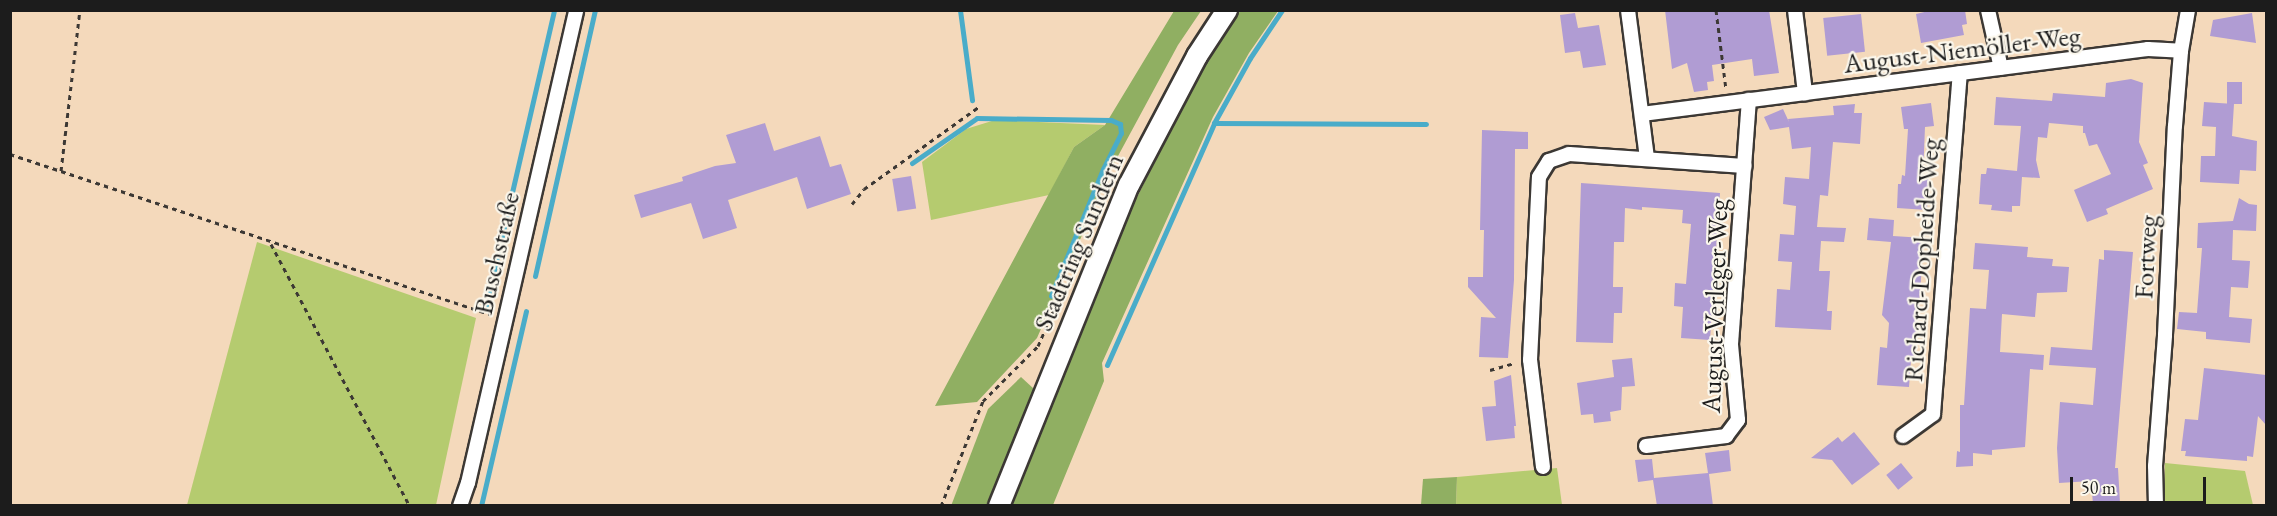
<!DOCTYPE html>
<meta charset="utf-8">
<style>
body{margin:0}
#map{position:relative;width:2277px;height:516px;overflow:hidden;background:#f4d9bb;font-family:"EB Garamond",serif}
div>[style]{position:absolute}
.green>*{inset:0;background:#b5cb6f}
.forest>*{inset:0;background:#90af62}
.stream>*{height:5px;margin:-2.5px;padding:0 2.5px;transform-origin:2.5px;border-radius:2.5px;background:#49acc9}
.building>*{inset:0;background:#b09cd3;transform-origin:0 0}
.path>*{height:3px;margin-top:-1.5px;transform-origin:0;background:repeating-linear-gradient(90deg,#3c3834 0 4.5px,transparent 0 9px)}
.roads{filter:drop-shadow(2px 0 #3c3834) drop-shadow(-2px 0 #3c3834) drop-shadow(0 2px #3c3834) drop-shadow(0 -2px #3c3834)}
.minor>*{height:14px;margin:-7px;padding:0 7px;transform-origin:7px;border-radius:7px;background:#fff}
.secondary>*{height:20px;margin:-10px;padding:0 10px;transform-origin:10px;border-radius:10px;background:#fff}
span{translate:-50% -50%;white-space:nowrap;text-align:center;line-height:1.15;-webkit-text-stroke:4.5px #fbf7ec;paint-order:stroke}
.street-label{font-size:27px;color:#1c1c1c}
.frame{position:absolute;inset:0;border:12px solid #1c1c1c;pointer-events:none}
.scale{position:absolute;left:2070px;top:477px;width:136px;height:27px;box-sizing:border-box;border:3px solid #1c1c1c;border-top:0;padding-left:8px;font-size:18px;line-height:21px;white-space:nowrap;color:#1c1c1c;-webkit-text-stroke:4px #fbf7ec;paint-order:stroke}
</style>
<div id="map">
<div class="green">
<div style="clip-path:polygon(995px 120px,1105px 125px,1074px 147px,1049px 195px,931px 220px,922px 162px,966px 129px)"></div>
<div style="clip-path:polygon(257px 242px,476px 318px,436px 505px,187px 505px)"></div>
<div style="clip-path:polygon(2165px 463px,2245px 471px,2253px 505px,2164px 505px)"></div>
<div style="clip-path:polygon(1557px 468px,1562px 505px,1456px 506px,1457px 477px)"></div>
</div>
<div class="forest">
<div style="clip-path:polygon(1174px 11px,1201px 11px,1178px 45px,1111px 169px,1037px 338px,977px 402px,935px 406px,1074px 147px,1105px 125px)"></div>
<div style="clip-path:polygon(1240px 11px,1278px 11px,1249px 53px,1213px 117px,1102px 363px,1104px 381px,1053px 505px,1010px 505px,1134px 203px,1202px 69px)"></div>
<div style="clip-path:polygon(1021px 377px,1034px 389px,989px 505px,951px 506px,988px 409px)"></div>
<div style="clip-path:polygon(1457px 477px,1456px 505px,1421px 505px,1423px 479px)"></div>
</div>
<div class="stream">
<div style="left:960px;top:10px;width:91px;rotate:82.4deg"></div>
<div style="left:1214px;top:123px;width:212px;rotate:0.3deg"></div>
<div style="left:912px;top:163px;width:79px;rotate:-34.7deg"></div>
<div style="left:977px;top:118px;width:134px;rotate:0.9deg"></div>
<div style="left:1111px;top:120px;width:10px;rotate:24deg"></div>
<div style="left:1120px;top:124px;width:9px;rotate:84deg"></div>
<div style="left:1121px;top:133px;width:40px;rotate:116.6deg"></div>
<div style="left:1103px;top:169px;width:137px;rotate:112.3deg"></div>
<div style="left:535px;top:276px;width:273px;rotate:-77.3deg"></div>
<div style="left:486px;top:305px;width:303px;rotate:-77deg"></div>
<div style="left:1107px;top:365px;width:265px;rotate:-66.1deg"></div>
<div style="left:1214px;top:123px;width:74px;rotate:-61deg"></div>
<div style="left:1250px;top:58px;width:58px;rotate:-56.3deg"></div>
<div style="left:481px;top:506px;width:200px;rotate:-77deg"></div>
</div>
<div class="building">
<div style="clip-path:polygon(1665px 10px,1769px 10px,1779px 73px,1754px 76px,1752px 59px,1712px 65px,1714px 81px,1707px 82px,1708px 90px,1694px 92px,1687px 63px,1672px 69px)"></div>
<div style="clip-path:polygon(1933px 10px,1965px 10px,1967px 24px,1962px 25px,1964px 35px,1921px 43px,1916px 14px)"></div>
<div style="clip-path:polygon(1575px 13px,1578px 28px,1599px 25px,1606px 65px,1583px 68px,1580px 51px,1565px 53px,1560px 15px)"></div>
<div style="clip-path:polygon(2252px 13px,2256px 43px,2210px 36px,2213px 20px)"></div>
<div style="left:1861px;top:14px;width:38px;height:38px;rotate:84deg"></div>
<div style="clip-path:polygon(2131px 79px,2143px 83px,2139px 142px,2148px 163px,2143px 165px,2153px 189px,2106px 209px,2108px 214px,2087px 222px,2074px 190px,2111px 174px,2097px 144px,2089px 146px,2085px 133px,2083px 133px,2083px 126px,2049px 123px,2047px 138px,2038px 137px,2036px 160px,2040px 178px,2022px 177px,2020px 206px,2012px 206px,2012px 212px,1991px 210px,1992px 205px,1979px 204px,1981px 174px,1986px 174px,1987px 168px,2017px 171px,2021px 126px,1994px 125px,1996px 97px,2052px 101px,2053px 93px,2105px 97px,2106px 83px)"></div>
<div style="left:2227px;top:82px;width:15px;height:22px"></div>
<div style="clip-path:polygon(2204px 102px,2234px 104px,2232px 136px,2257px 141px,2256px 171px,2240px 170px,2239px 184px,2200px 182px,2201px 156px,2215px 156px,2216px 127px,2202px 126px)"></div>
<div style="clip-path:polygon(1931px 103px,1934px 126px,1925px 127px,1923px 177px,1929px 178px,1927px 210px,1897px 208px,1898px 184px,1901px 184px,1902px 175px,1905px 176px,1908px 129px,1904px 129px,1901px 107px)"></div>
<div style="clip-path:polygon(1855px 104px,1854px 113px,1862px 113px,1860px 144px,1833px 142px,1828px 196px,1820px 195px,1817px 227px,1846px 228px,1844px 242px,1821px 241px,1819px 271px,1830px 271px,1827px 311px,1832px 311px,1831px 330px,1775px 327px,1777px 289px,1790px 290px,1792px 262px,1778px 261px,1780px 234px,1794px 235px,1796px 206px,1783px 204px,1785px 177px,1809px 179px,1811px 147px,1792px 149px,1789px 127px,1770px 130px,1764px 117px,1783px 109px,1789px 122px,1788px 119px,1834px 115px,1833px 106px)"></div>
<div style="clip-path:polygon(765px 123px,774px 151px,820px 136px,830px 167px,841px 164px,851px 194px,807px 209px,797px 177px,728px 200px,737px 228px,703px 239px,691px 203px,641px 218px,634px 195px,683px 181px,682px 177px,715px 166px,736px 163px,726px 135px)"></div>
<div style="clip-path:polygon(1482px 130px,1528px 132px,1528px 149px,1515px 149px,1514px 280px,1508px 358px,1479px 357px,1481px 317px,1496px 318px,1468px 287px,1468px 277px,1483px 277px,1484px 230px,1480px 230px)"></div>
<div style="left:911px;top:176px;width:33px;height:19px;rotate:81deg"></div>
<div style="clip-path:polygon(1581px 183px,1720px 193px,1710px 340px,1681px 338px,1683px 307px,1674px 306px,1675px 283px,1686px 284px,1691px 224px,1682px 223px,1683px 210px,1642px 207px,1642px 210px,1625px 208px,1624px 242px,1614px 242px,1613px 287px,1623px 287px,1622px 313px,1614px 313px,1613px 343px,1576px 342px)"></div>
<div style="clip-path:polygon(2239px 198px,2249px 204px,2257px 205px,2256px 231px,2233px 230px,2232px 260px,2250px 261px,2248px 288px,2231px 287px,2229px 317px,2252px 319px,2250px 343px,2206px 339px,2206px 332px,2177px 329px,2179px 312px,2197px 313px,2202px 248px,2197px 248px,2198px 223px,2233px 221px)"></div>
<div style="clip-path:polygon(1869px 218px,1894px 220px,1893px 236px,1924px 238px,1915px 360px,1911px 360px,1909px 387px,1877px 385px,1880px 347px,1887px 348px,1889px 323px,1882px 315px,1891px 242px,1867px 240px)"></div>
<div style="clip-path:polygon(1975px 243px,2028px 247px,2027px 257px,2053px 259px,2052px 266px,2069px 267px,2067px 292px,2037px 293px,2035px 317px,2002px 314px,2000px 352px,2044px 355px,2043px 370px,2030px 369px,2025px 447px,1992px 450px,1992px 455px,1973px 453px,1973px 466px,1956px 467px,1957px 451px,1960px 452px,1960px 405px,1964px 405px,1970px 308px,1986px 309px,1989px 270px,1973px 269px)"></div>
<div style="clip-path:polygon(2104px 250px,2133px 252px,2115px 468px,2118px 468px,2120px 503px,2093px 504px,2091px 481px,2059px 483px,2057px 448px,2060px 402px,2093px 405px,2096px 368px,2049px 365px,2051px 347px,2092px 350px,2099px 259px,2104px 260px)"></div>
<div style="clip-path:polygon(1632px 358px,1635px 386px,1622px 387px,1621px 410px,1610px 412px,1611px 421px,1594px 423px,1593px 414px,1581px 415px,1577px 383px,1614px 377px,1612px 360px)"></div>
<div style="clip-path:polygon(2204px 368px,2266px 375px,2266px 425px,2258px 416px,2253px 457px,2247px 456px,2247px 461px,2185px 456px,2186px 451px,2181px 451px,2185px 419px,2198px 420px)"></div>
<div style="clip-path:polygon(1511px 375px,1516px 426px,1514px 426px,1515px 438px,1486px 441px,1482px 407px,1496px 406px,1494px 381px)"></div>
<div style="clip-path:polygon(1854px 432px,1880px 464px,1852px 485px,1832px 460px,1811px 458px,1838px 437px,1842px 442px)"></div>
<div style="clip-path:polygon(1729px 450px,1731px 471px,1709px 474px,1713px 506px,1657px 506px,1653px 480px,1638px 482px,1635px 460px,1652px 459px,1654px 478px,1708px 473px,1705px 453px)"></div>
<div style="left:1901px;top:463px;width:19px;height:19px;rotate:51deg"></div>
</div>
<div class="path">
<div style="left:1716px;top:10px;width:80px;rotate:82.8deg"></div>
<div style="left:10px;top:154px;width:508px;rotate:18.47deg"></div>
<div style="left:61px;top:171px;width:162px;rotate:-83.3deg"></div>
<div style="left:852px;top:204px;width:19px;rotate:-51deg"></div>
<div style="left:864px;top:189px;width:143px;rotate:-35.6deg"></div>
<div style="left:271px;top:244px;width:297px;rotate:62.1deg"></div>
<div style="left:1490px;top:370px;width:25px;rotate:-16deg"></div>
<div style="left:941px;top:506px;width:113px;rotate:-68.2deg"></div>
<div style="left:983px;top:401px;width:78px;rotate:-45deg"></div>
<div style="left:1038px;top:346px;width:105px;rotate:-66.4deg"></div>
</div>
<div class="roads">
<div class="minor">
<div style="left:1628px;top:10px;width:150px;rotate:82.7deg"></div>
<div style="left:1795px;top:10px;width:84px;rotate:83.1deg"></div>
<div style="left:1988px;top:10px;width:59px;rotate:77.4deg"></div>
<div style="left:1642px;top:114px;width:510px;rotate:-7.32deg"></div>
<div style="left:2148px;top:49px;width:33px;rotate:3deg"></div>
<div style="left:1903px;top:436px;width:37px;rotate:-36deg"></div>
<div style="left:1933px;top:414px;width:342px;rotate:-85.5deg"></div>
<div style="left:1646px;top:446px;width:81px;rotate:-7.1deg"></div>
<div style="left:1726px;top:436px;width:20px;rotate:-53deg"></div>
<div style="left:1738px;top:420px;width:76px;rotate:-95.3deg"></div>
<div style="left:1731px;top:344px;width:245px;rotate:-85.8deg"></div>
<div style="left:1543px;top:467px;width:108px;rotate:-96.9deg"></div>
<div style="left:1530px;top:360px;width:183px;rotate:-87.2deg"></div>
<div style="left:1539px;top:177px;width:19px;rotate:-58deg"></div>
<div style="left:1549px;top:161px;width:21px;rotate:-19deg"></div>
<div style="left:1569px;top:154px;width:176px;rotate:3.9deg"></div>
<div style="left:460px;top:506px;width:24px;rotate:-71deg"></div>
<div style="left:468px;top:483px;width:485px;rotate:-77.1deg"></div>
<div style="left:2156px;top:506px;width:40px;rotate:-91.4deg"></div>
<div style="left:2155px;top:466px;width:131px;rotate:-85.6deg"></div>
<div style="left:2165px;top:335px;width:209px;rotate:-87.3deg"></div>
<div style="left:2175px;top:126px;width:75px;rotate:-85.4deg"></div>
<div style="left:2181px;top:51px;width:42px;rotate:-80.3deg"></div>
</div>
<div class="secondary">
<div style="left:999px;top:506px;width:346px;rotate:-68deg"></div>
<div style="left:1129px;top:185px;width:146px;rotate:-62.2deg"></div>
<div style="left:1197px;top:56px;width:55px;rotate:-56.9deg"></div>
</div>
</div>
<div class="street-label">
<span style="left:1962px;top:49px;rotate:-7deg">August-Niemöller-Weg</span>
<span style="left:1078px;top:242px;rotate:-67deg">Stadtring Sundern</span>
<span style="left:496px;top:253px;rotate:-77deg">Buschstraße</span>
<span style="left:2145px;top:257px;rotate:-87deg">Fortweg</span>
<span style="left:1921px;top:260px;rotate:-86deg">Richard-Dopheide-Weg</span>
<span style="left:1714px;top:306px;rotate:-88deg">August-Verleger-Weg</span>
</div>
<div class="frame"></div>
<div class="scale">50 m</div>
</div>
